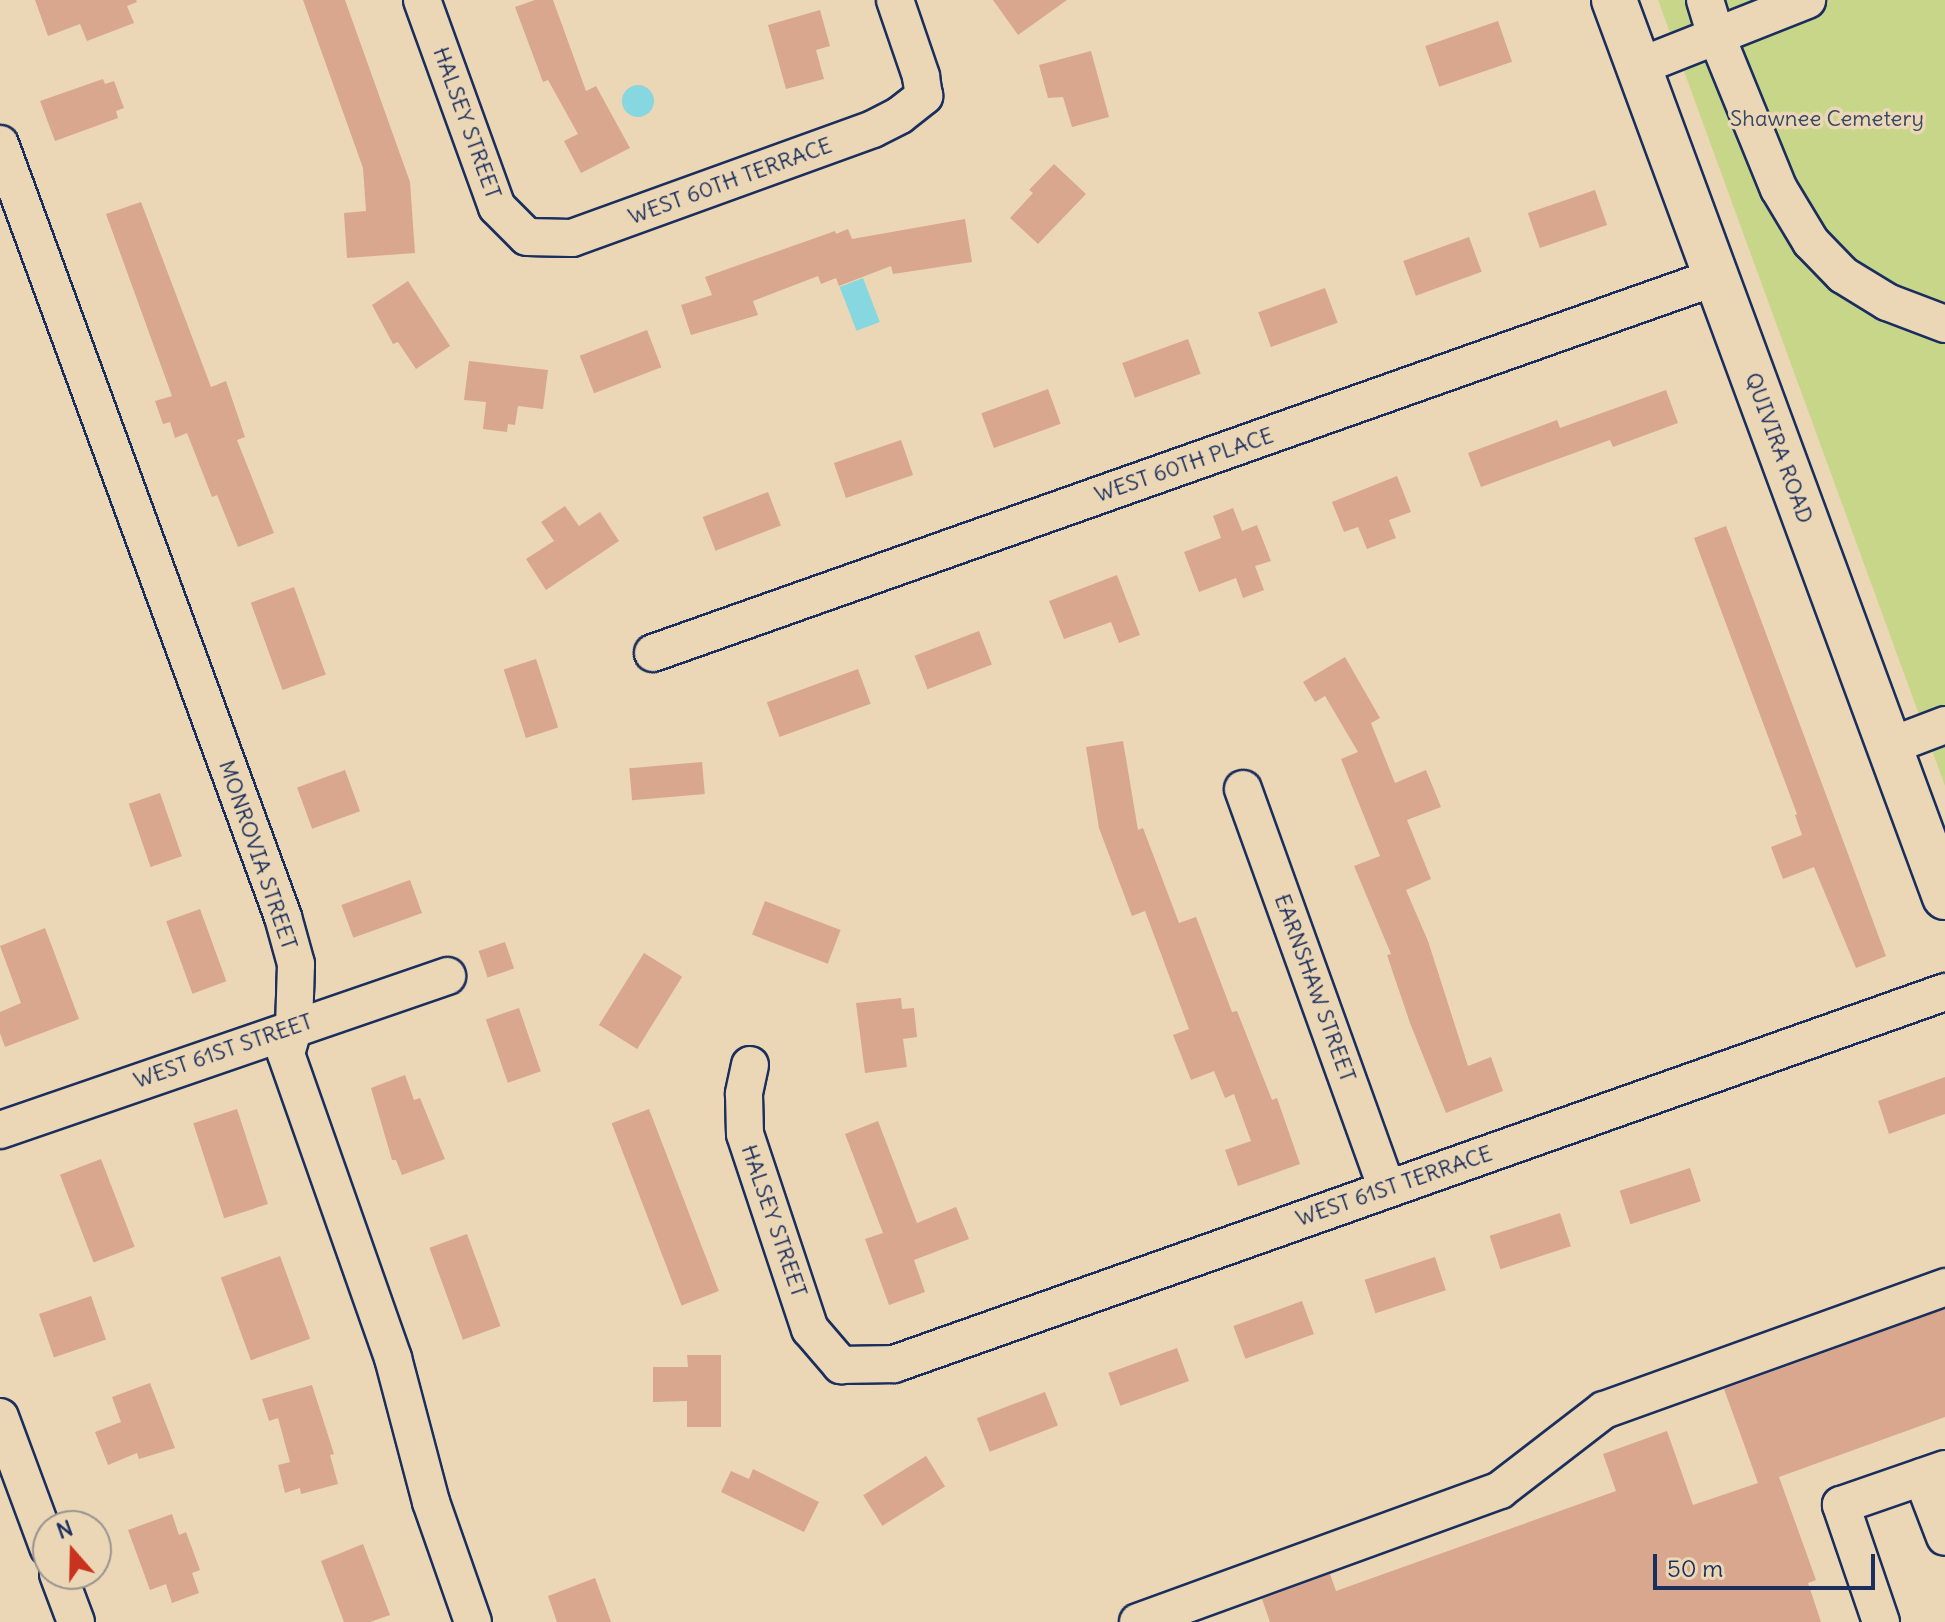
<!DOCTYPE html>
<style>
body{margin:0}
#map{position:relative;width:1945px;height:1622px;overflow:hidden;background:#ebd7b5;font-family:Delius,sans-serif}
div>[style]{position:absolute}
.green>*{inset:0;background:#c7d689}
.water>*{inset:0;background:#86d7e0;transform-origin:0 0}
.round{border-radius:50%}
.building>*{inset:0;background:#d9a78d;transform-origin:0 0}
.roads{filter:drop-shadow(2px 0 #1b2f5e) drop-shadow(-2px 0 #1b2f5e) drop-shadow(0 2px #1b2f5e) drop-shadow(0 -2px #1b2f5e)}
.minor>*{height:36px;margin:-18px;padding:0 18px;transform-origin:18px;border-radius:18px;background:#ebd7b5}
.major>*{height:44px;margin:-22px;padding:0 22px;transform-origin:22px;border-radius:22px;background:#ebd7b5}
span{translate:-50% -50%;white-space:nowrap;text-align:center;line-height:1.15;-webkit-text-stroke:7px #ebd7b5;paint-order:stroke}
.park-label{font-size:22px;color:#354864}
.street-label{font-size:22px;color:#1b2f5e}
.north{position:absolute;left:32px;top:1510px;width:80px;height:80px;box-sizing:border-box;background:#ebd7b5;border:2px solid #989492;border-radius:50%;rotate:340deg;font-size:22px;font-weight:700;line-height:32px;text-align:center;color:#1b2f5e}
.north::after{content:'';display:block;margin:auto;width:28px;height:36px;background:#c8321e;clip-path:polygon(50% 0,100% 100%,50% 72%,0 100%)}
.scale{position:absolute;left:1653px;top:1554px;width:222px;height:36px;box-sizing:border-box;border:4px solid #1b2f5e;border-top:0;padding-left:10px;font-size:24px;line-height:28px;white-space:nowrap;color:#1b2f5e;-webkit-text-stroke:6px #ebd7b5;paint-order:stroke}
</style>
<div id="map">
<div class="green">
<div style="clip-path:polygon(1658px 0,1945px 0,1945px 786px,1932px 750px)"></div>
</div>
<div class="water">
<div class="round" style="left:622px;top:85px;width:32px;height:32px"></div>
<div style="left:863px;top:278px;width:47px;height:25px;rotate:69deg"></div>
</div>
<div class="building">
<div style="clip-path:polygon(35px 0,136px 0,137px 2px,127px 6px,134px 23px,87px 41px,80px 24px,48px 36px)"></div>
<div style="clip-path:polygon(303px 0,345px 0,410px 182px,415px 253px,347px 258px,344px 213px,366px 211px,363px 168px)"></div>
<div style="clip-path:polygon(535px 0,553px 0,586px 91px,596px 86px,630px 148px,581px 173px,564px 141px,578px 134px,548px 80px,543px 82px,515px 7px)"></div>
<div style="clip-path:polygon(993px 0,1067px 0,1018px 35px)"></div>
<div style="clip-path:polygon(820px 10px,830px 46px,816px 50px,824px 79px,786px 89px,768px 25px)"></div>
<div style="left:1498px;top:21px;width:43px;height:77px;rotate:71deg"></div>
<div style="clip-path:polygon(1091px 51px,1109px 117px,1072px 127px,1063px 97px,1048px 98px,1039px 65px)"></div>
<div style="clip-path:polygon(103px 79px,105px 84px,114px 81px,124px 108px,116px 111px,118px 118px,55px 141px,40px 101px)"></div>
<div style="clip-path:polygon(1054px 164px,1086px 194px,1038px 244px,1010px 218px,1033px 193px,1029px 190px)"></div>
<div style="left:1595px;top:190px;width:37px;height:71px;rotate:71deg"></div>
<div style="clip-path:polygon(141px 202px,211px 387px,226px 381px,245px 437px,237px 440px,274px 533px,238px 547px,217px 495px,212px 497px,187px 433px,175px 438px,170px 422px,163px 424px,155px 401px,172px 396px,106px 214px)"></div>
<div style="clip-path:polygon(965px 219px,972px 262px,893px 274px,891px 266px,839px 286px,836px 278px,821px 284px,818px 276px,753px 301px,758px 315px,691px 335px,681px 305px,712px 295px,705px 277px,835px 231px,836px 234px,848px 229px,852px 239px)"></div>
<div style="left:1469px;top:237px;width:37px;height:70px;rotate:70deg"></div>
<div style="clip-path:polygon(408px 281px,450px 346px,416px 369px,398px 342px,393px 344px,372px 305px)"></div>
<div style="left:1325px;top:288px;width:37px;height:71px;rotate:70deg"></div>
<div style="left:647px;top:330px;width:40px;height:72px;rotate:69deg"></div>
<div style="left:1188px;top:339px;width:37px;height:70px;rotate:70deg"></div>
<div style="clip-path:polygon(469px 361px,548px 370px,543px 409px,518px 406px,515px 425px,508px 424px,507px 432px,483px 429px,486px 402px,464px 400px)"></div>
<div style="left:1048px;top:389px;width:37px;height:71px;rotate:70deg"></div>
<div style="clip-path:polygon(1666px 390px,1678px 423px,1613px 447px,1610px 440px,1481px 487px,1468px 453px,1557px 420px,1560px 428px)"></div>
<div style="left:901px;top:440px;width:37px;height:71px;rotate:71deg"></div>
<div style="clip-path:polygon(1397px 476px,1411px 512px,1389px 520px,1396px 538px,1367px 549px,1358px 527px,1344px 532px,1332px 502px)"></div>
<div style="left:768px;top:492px;width:36px;height:70px;rotate:69deg"></div>
<div style="clip-path:polygon(565px 506px,579px 526px,600px 512px,619px 541px,546px 590px,526px 559px,554px 541px,541px 522px)"></div>
<div style="clip-path:polygon(1233px 508px,1242px 531px,1257px 525px,1271px 561px,1255px 566px,1264px 590px,1243px 598px,1236px 578px,1199px 592px,1184px 552px,1221px 538px,1213px 516px)"></div>
<div style="clip-path:polygon(1726px 526px,1886px 956px,1856px 968px,1814px 867px,1783px 879px,1771px 847px,1802px 835px,1795px 815px,1797px 814px,1694px 538px)"></div>
<div style="clip-path:polygon(1117px 575px,1140px 635px,1119px 643px,1111px 622px,1064px 639px,1049px 601px)"></div>
<div style="left:294px;top:587px;width:93px;height:46px;rotate:70deg"></div>
<div style="left:979px;top:631px;width:36px;height:69px;rotate:69deg"></div>
<div style="clip-path:polygon(1345px 657px,1380px 718px,1371px 723px,1395px 783px,1426px 770px,1441px 807px,1407px 820px,1431px 879px,1406px 890px,1428px 941px,1468px 1066px,1491px 1057px,1503px 1091px,1446px 1113px,1410px 1023px,1387px 955px,1391px 954px,1354px 866px,1380px 856px,1341px 759px,1358px 752px,1325px 696px,1315px 702px,1303px 682px)"></div>
<div style="left:536px;top:659px;width:72px;height:34px;rotate:72deg"></div>
<div style="left:858px;top:669px;width:37px;height:97px;rotate:70deg"></div>
<div style="clip-path:polygon(1123px 741px,1138px 830px,1143px 828px,1179px 923px,1196px 917px,1232px 1012px,1237px 1011px,1272px 1100px,1277px 1098px,1300px 1164px,1238px 1186px,1225px 1150px,1251px 1141px,1234px 1094px,1225px 1098px,1214px 1071px,1191px 1080px,1173px 1035px,1189px 1029px,1145px 911px,1132px 916px,1099px 828px,1086px 747px)"></div>
<div style="left:702px;top:762px;width:32px;height:73px;rotate:85deg"></div>
<div style="left:345px;top:770px;width:44px;height:51px;rotate:70deg"></div>
<div style="left:160px;top:793px;width:67px;height:33px;rotate:71deg"></div>
<div style="left:410px;top:880px;width:35px;height:73px;rotate:70deg"></div>
<div style="left:765px;top:901px;width:81px;height:36px;rotate:21deg"></div>
<div style="left:200px;top:909px;width:77px;height:36px;rotate:70deg"></div>
<div style="clip-path:polygon(45px 928px,79px 1019px,5px 1047px,0 1033px,0 1012px,21px 1003px,0 946px)"></div>
<div style="left:505px;top:942px;width:28px;height:28px;rotate:71deg"></div>
<div style="left:644px;top:953px;width:45px;height:85px;rotate:32deg"></div>
<div style="clip-path:polygon(901px 998px,902px 1009px,914px 1008px,917px 1037px,903px 1039px,907px 1067px,865px 1073px,856px 1003px)"></div>
<div style="left:519px;top:1008px;width:67px;height:35px;rotate:71deg"></div>
<div style="clip-path:polygon(405px 1075px,414px 1100px,420px 1098px,445px 1159px,402px 1175px,396px 1160px,392px 1160px,371px 1088px)"></div>
<div style="clip-path:polygon(1945px 1077px,1945px 1114px,1889px 1134px,1878px 1101px)"></div>
<div style="left:237px;top:1109px;width:100px;height:46px;rotate:72deg"></div>
<div style="left:649px;top:1109px;width:195px;height:40px;rotate:69deg"></div>
<div style="clip-path:polygon(878px 1121px,917px 1223px,956px 1207px,969px 1239px,914px 1260px,925px 1292px,889px 1305px,865px 1239px,883px 1233px,845px 1134px)"></div>
<div style="left:101px;top:1159px;width:94px;height:44px;rotate:69deg"></div>
<div style="left:1690px;top:1168px;width:35px;height:74px;rotate:72deg"></div>
<div style="left:1560px;top:1213px;width:35px;height:74px;rotate:72deg"></div>
<div style="left:467px;top:1234px;width:98px;height:40px;rotate:70deg"></div>
<div style="left:280px;top:1256px;width:88px;height:63px;rotate:70deg"></div>
<div style="left:1435px;top:1257px;width:35px;height:74px;rotate:72deg"></div>
<div style="left:91px;top:1296px;width:46px;height:55px;rotate:71deg"></div>
<div style="left:1302px;top:1301px;width:35px;height:73px;rotate:70deg"></div>
<div style="clip-path:polygon(1945px 1309px,1945px 1417px,1779px 1477px,1816px 1580px,1808px 1583px,1821px 1622px,1270px 1622px,1262px 1599px,1330px 1574px,1336px 1591px,1616px 1491px,1603px 1454px,1667px 1431px,1693px 1505px,1758px 1483px,1724px 1389px)"></div>
<div style="left:1177px;top:1348px;width:35px;height:73px;rotate:70deg"></div>
<div style="clip-path:polygon(687px 1355px,721px 1355px,721px 1427px,687px 1427px,687px 1401px,653px 1402px,653px 1367px,688px 1367px)"></div>
<div style="clip-path:polygon(150px 1383px,175px 1448px,139px 1459px,137px 1453px,108px 1465px,95px 1432px,121px 1422px,112px 1397px)"></div>
<div style="clip-path:polygon(312px 1385px,334px 1454px,330px 1455px,338px 1484px,301px 1494px,300px 1488px,285px 1493px,278px 1465px,290px 1462px,278px 1418px,269px 1421px,262px 1399px)"></div>
<div style="left:1045px;top:1392px;width:36px;height:73px;rotate:69deg"></div>
<div style="left:926px;top:1456px;width:36px;height:74px;rotate:58deg"></div>
<div style="clip-path:polygon(753px 1469px,819px 1502px,804px 1532px,721px 1492px,731px 1471px,749px 1479px)"></div>
<div style="clip-path:polygon(172px 1514px,179px 1535px,186px 1532px,200px 1570px,192px 1573px,199px 1593px,172px 1603px,166px 1584px,150px 1590px,128px 1530px)"></div>
<div style="clip-path:polygon(363px 1544px,390px 1615px,370px 1622px,344px 1622px,321px 1561px)"></div>
<div style="clip-path:polygon(595px 1578px,611px 1622px,557px 1622px,548px 1596px)"></div>
</div>
<div class="roads">
<div class="minor">
<div style="left:422px;top:0;width:220px;rotate:70.1deg"></div>
<div style="left:497px;top:207px;width:42px;rotate:45deg"></div>
<div style="left:527px;top:237px;width:45px;rotate:1.3deg"></div>
<div style="left:572px;top:238px;width:320px;rotate:-19.9deg"></div>
<div style="left:873px;top:129px;width:30px;rotate:-27deg"></div>
<div style="left:900px;top:115px;width:31px;rotate:-38deg"></div>
<div style="left:924px;top:96px;width:20px;rotate:-99deg"></div>
<div style="left:921px;top:76px;width:80px;rotate:-108.9deg"></div>
<div style="left:1705px;top:0;width:37px;rotate:73deg"></div>
<div style="left:1716px;top:35px;width:166px;rotate:67.8deg"></div>
<div style="left:1779px;top:189px;width:62px;rotate:58.9deg"></div>
<div style="left:1811px;top:242px;width:46px;rotate:45.9deg"></div>
<div style="left:1843px;top:275px;width:52px;rotate:31.5deg"></div>
<div style="left:1887px;top:302px;width:62px;rotate:20.8deg"></div>
<div style="left:1638px;top:67px;width:182px;rotate:-21.6deg"></div>
<div style="left:0;top:144px;width:823px;rotate:69.89deg"></div>
<div style="left:283px;top:917px;width:49px;rotate:74.5deg"></div>
<div style="left:296px;top:964px;width:62px;rotate:91.8deg"></div>
<div style="left:294px;top:1026px;width:29px;rotate:106deg"></div>
<div style="left:286px;top:1054px;width:322px;rotate:70.6deg"></div>
<div style="left:393px;top:1358px;width:149px;rotate:75.2deg"></div>
<div style="left:431px;top:1502px;width:127px;rotate:70.7deg"></div>
<div style="left:653px;top:653px;width:1128px;rotate:-19.48deg"></div>
<div style="left:1890px;top:746px;width:59px;rotate:-20.9deg"></div>
<div style="left:1243px;top:789px;width:424px;rotate:70.2deg"></div>
<div style="left:750px;top:1065px;width:30px;rotate:102deg"></div>
<div style="left:744px;top:1094px;width:40px;rotate:88.6deg"></div>
<div style="left:745px;top:1134px;width:206px;rotate:71.6deg"></div>
<div style="left:810px;top:1329px;width:48px;rotate:49.3deg"></div>
<div style="left:841px;top:1365px;width:53px;rotate:-1.1deg"></div>
<div style="left:894px;top:1364px;width:1115px;rotate:-19.49deg"></div>
<div style="left:0;top:1130px;width:473px;rotate:-19deg"></div>
<div style="left:0;top:1417px;width:139px;rotate:69.7deg"></div>
<div style="left:1922px;top:1477px;width:64px;rotate:69deg"></div>
<div style="left:58px;top:1574px;width:51px;rotate:69.4deg"></div>
<div style="left:1138px;top:1622px;width:385px;rotate:-20deg"></div>
<div style="left:1500px;top:1490px;width:131px;rotate:-37.6deg"></div>
<div style="left:1604px;top:1410px;width:363px;rotate:-19.8deg"></div>
<div style="left:1881px;top:1622px;width:124px;rotate:-108.9deg"></div>
<div style="left:1841px;top:1505px;width:110px;rotate:-19.1deg"></div>
</div>
<div class="major">
<div style="left:1614px;top:0;width:956px;rotate:69.75deg"></div>
</div>
</div>
<div class="park-label">
<span style="left:1827px;top:119px">Shawnee Cemetery</span>
</div>
<div class="street-label">
<span style="left:467px;top:123px;rotate:70deg">HALSEY STREET</span>
<span style="left:730px;top:181px;rotate:-20deg">WEST 60TH TERRACE</span>
<span style="left:1779px;top:448px;rotate:70deg">QUIVIRA ROAD</span>
<span style="left:1184px;top:465px;rotate:-19deg">WEST 60TH PLACE</span>
<span style="left:258px;top:855px;rotate:71deg">MONROVIA STREET</span>
<span style="left:1315px;top:988px;rotate:70deg">EARNSHAW STREET</span>
<span style="left:223px;top:1051px;rotate:-19deg">WEST 61ST STREET</span>
<span style="left:1394px;top:1186px;rotate:-19deg">WEST 61ST TERRACE</span>
<span style="left:774px;top:1221px;rotate:71deg">HALSEY STREET</span>
</div>
<div class="north">N</div>
<div class="scale">50 m</div>
</div>
